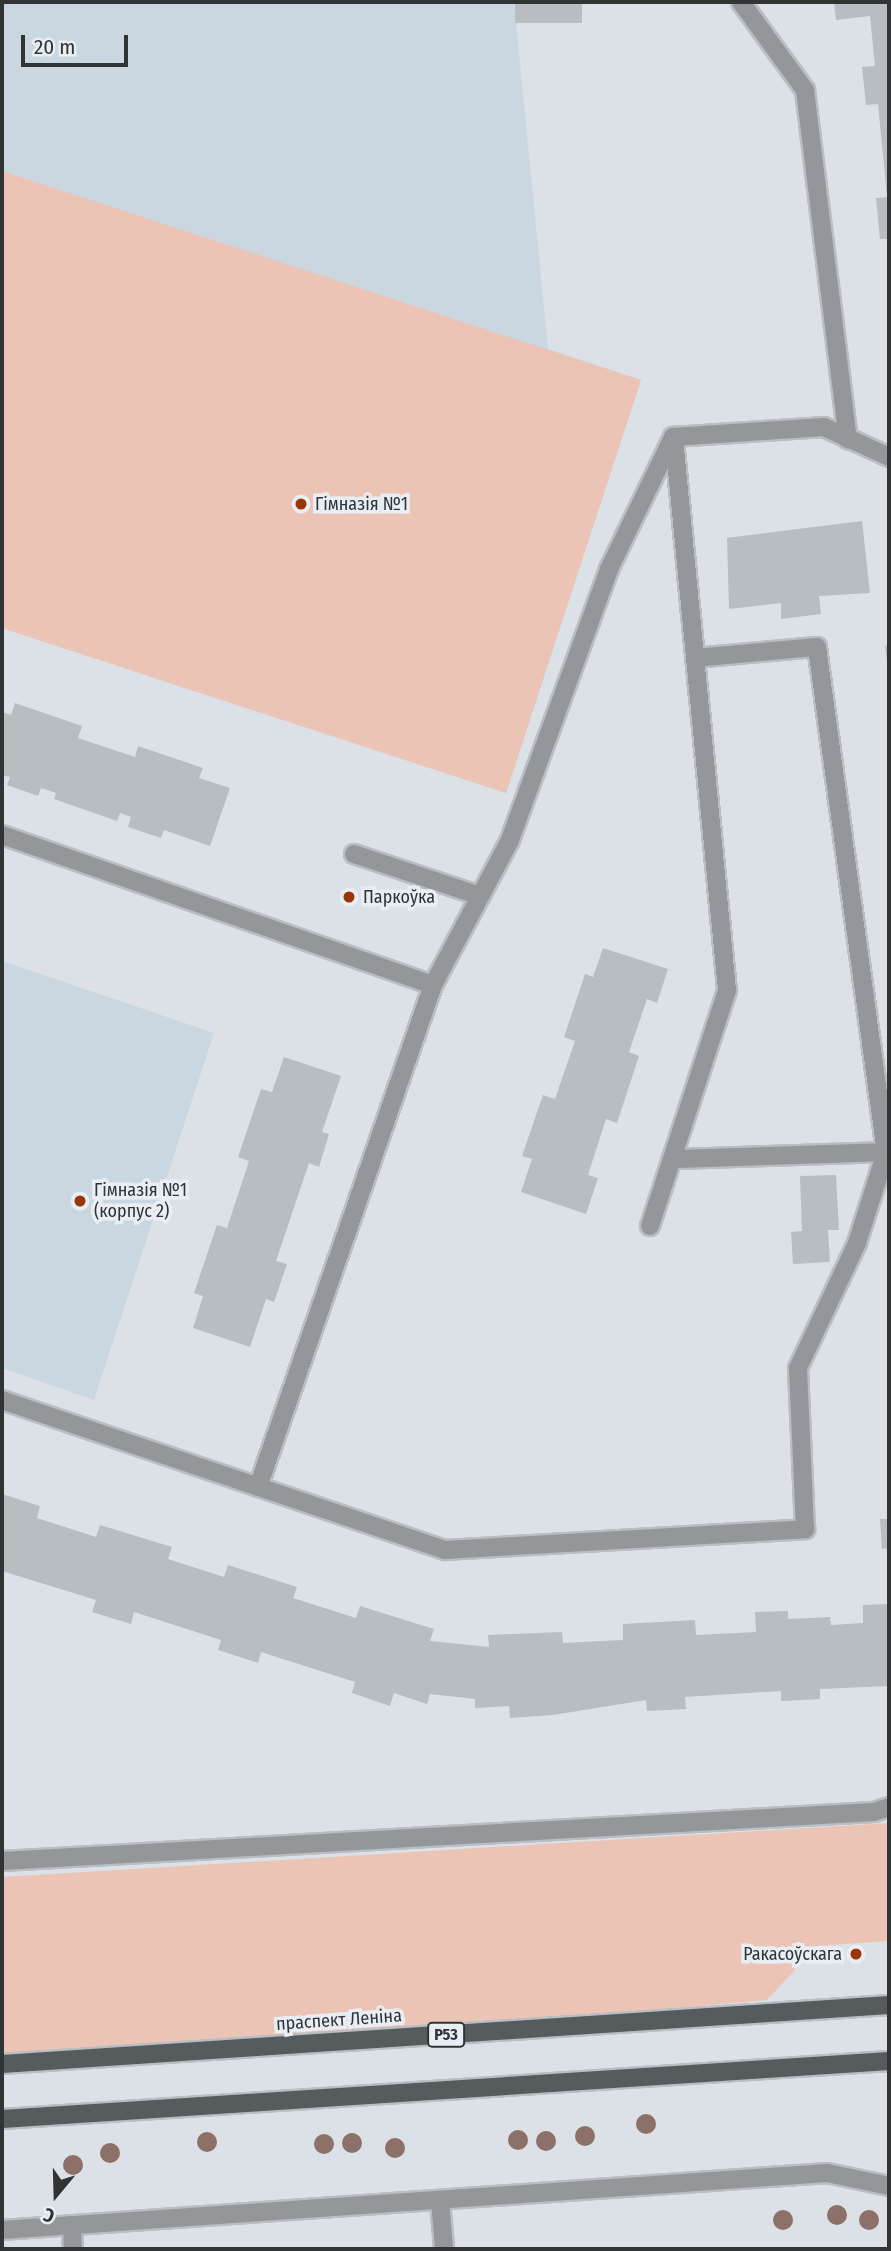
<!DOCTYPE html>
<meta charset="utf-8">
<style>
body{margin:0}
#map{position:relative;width:891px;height:2251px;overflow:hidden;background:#dbe1e6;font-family:"Fira Sans Condensed",sans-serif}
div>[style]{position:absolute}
.built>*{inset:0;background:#cad7e0}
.green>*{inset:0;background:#ecc4b6}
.building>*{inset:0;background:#b7bdc1;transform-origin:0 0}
.roads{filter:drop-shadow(2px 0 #b9bec3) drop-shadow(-2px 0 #b9bec3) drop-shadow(0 2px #b9bec3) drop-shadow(0 -2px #b9bec3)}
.lane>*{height:18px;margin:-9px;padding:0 9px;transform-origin:9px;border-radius:9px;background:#949799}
.street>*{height:18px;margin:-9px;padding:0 9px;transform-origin:9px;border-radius:9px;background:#949799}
.primary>*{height:18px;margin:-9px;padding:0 9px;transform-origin:9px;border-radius:9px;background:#565b5e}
.trees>*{width:20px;height:20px;margin:-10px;border-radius:50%;background:#8d7068}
.dots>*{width:19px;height:19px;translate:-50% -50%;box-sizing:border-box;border:4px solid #e8eef3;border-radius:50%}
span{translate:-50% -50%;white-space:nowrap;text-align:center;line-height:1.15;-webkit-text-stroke:7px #e8eef3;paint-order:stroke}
.shield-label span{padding:2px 5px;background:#e8eef3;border:2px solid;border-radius:5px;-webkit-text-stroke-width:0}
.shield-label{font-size:16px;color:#313435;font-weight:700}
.poi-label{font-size:18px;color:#313435}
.left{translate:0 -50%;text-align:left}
.right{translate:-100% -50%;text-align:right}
.street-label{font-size:18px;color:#313435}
.frame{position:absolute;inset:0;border:4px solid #313435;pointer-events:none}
.north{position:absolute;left:21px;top:2160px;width:70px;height:70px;-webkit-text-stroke:5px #e8eef3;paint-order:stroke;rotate:199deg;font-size:19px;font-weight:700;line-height:28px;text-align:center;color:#313435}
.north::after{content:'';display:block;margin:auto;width:24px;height:32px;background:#313435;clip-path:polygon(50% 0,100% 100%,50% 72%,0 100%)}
.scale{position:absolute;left:21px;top:35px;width:107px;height:32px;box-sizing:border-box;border:4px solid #313435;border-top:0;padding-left:9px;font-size:21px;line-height:24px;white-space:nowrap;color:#313435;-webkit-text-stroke:5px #e8eef3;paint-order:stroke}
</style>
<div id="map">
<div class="built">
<div style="clip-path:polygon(2px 2px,514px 2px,548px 349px,641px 380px,506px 793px,2px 628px)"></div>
<div style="clip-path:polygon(2px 961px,214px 1033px,94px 1400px,2px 1368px)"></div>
</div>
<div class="green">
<div style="clip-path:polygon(2px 171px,641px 380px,506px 793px,2px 628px)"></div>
<div style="clip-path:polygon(889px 1823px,889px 1941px,802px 1947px,794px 1971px,767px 2000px,440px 2029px,2px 2058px,2px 1877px)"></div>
</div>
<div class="building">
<div style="left:515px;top:2px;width:67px;height:21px"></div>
<div style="clip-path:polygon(834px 2px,889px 2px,889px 239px,880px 239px,876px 198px,887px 197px,878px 104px,866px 105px,862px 67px,875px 66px,870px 16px,836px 20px)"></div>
<div style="clip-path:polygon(862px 521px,870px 593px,819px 596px,821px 614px,781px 619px,781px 603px,729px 609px,727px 538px)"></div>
<div style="clip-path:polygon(889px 645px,889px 669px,888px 669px,885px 646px)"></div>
<div style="clip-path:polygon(15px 703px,82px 726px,78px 738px,135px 757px,138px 746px,203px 768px,199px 778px,230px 788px,210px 846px,164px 830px,161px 838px,128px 827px,131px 817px,120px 813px,117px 821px,54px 799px,56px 793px,41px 788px,38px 796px,7px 785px,10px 777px,2px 775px,2px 712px,11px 715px)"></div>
<div style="clip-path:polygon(603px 948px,668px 969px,657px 1003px,647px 999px,629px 1052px,639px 1056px,617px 1123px,606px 1119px,588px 1175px,598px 1178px,586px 1214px,521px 1192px,532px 1159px,522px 1156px,543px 1095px,555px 1099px,575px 1041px,564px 1037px,585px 974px,593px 977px)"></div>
<div style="clip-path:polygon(284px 1057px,341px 1076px,322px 1132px,329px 1134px,319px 1167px,309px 1163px,276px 1261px,287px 1264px,274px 1302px,266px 1299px,250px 1347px,193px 1328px,203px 1296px,194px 1293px,217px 1225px,227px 1228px,249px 1161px,238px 1157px,261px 1089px,272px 1092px)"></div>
<div style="clip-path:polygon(836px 1175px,839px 1230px,828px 1230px,830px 1262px,793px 1264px,791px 1232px,802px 1231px,800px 1176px)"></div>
<div style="clip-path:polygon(2px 1494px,40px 1506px,37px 1518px,96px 1537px,100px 1525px,172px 1547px,168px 1559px,224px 1577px,228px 1565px,297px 1587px,293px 1598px,356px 1618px,360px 1606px,434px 1629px,430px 1641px,489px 1647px,488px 1635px,562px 1632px,563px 1643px,623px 1640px,623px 1624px,695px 1620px,696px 1635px,756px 1632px,755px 1612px,788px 1611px,788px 1619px,830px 1617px,831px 1625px,863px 1623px,863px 1605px,889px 1604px,889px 1686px,820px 1689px,820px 1699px,781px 1701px,781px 1691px,685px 1697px,686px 1709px,647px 1711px,646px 1700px,553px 1715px,510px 1718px,509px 1706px,475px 1708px,475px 1699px,430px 1694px,427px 1704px,394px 1693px,390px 1706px,352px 1693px,355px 1682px,261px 1652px,258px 1663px,218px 1650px,221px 1640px,134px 1612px,131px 1624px,92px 1612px,96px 1600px,2px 1571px)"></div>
<div style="clip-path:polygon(880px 1519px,889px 1519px,889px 1548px,882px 1549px)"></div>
</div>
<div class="roads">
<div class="lane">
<div style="left:741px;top:2px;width:109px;rotate:54deg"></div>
<div style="left:805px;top:90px;width:352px;rotate:83deg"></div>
<div style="left:695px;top:658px;width:122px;rotate:-5.2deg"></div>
<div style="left:817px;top:647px;width:510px;rotate:82.22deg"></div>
<div style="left:2px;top:835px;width:456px;rotate:19.2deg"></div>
<div style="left:433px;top:985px;width:164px;rotate:-62deg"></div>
<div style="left:510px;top:840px;width:289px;rotate:-69.9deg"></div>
<div style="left:609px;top:569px;width:147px;rotate:-64.1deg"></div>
<div style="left:673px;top:437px;width:151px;rotate:-3.8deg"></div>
<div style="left:824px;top:427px;width:72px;rotate:24.8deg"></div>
<div style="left:354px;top:854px;width:133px;rotate:18.4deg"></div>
<div style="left:650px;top:1226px;width:248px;rotate:-71.9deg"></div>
<div style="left:727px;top:990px;width:554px;rotate:-95.49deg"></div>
<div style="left:2px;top:1400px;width:468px;rotate:18.7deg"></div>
<div style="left:445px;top:1550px;width:361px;rotate:-3.3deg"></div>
<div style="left:805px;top:1529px;width:161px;rotate:-92.5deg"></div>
<div style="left:798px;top:1368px;width:138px;rotate:-64.7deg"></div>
<div style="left:857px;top:1243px;width:96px;rotate:-72.3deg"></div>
<div style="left:886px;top:1152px;width:214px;rotate:178.1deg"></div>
<div style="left:258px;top:1487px;width:532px;rotate:-70.78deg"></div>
<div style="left:440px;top:2200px;width:49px;rotate:85.3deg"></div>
<div style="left:72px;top:2225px;width:24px;rotate:88deg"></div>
</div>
<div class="street">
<div style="left:2px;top:1861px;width:873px;rotate:-3.22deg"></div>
<div style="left:874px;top:1812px;width:16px;rotate:-18deg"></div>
<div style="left:2px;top:2230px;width:827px;rotate:-3.95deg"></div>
<div style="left:827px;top:2173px;width:63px;rotate:11.8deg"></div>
</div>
<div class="primary">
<div style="left:2px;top:2064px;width:889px;rotate:-3.81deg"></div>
<div style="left:2px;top:2119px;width:889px;rotate:-3.74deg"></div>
</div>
</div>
<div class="trees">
<div style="left:646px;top:2124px"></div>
<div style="left:585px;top:2136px"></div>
<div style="left:518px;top:2140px"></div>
<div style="left:546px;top:2141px"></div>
<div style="left:207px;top:2142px"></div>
<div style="left:352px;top:2143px"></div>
<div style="left:324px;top:2144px"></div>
<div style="left:395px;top:2148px"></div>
<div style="left:110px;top:2153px"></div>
<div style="left:73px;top:2165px"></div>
<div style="left:837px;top:2215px"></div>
<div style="left:783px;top:2220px"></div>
<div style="left:869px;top:2220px"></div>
</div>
<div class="dots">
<div style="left:301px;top:504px;background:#9a3505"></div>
<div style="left:349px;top:897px;background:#9a3505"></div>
<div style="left:80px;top:1201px;background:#9a3505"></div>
<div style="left:856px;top:1954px;background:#9a3505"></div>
</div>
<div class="shield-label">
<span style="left:446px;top:2035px">Р53</span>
</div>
<div class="poi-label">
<span class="left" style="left:315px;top:504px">Гімназія №1</span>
<span class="left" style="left:363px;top:897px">Паркоўка</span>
<span class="left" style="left:94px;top:1201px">Гімназія №1<br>(корпус 2)</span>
<span class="right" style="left:842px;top:1954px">Ракасоўскага</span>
</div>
<div class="street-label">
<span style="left:339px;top:2020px;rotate:-4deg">праспект Леніна</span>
</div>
<div class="frame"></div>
<div class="north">С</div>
<div class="scale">20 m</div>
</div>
